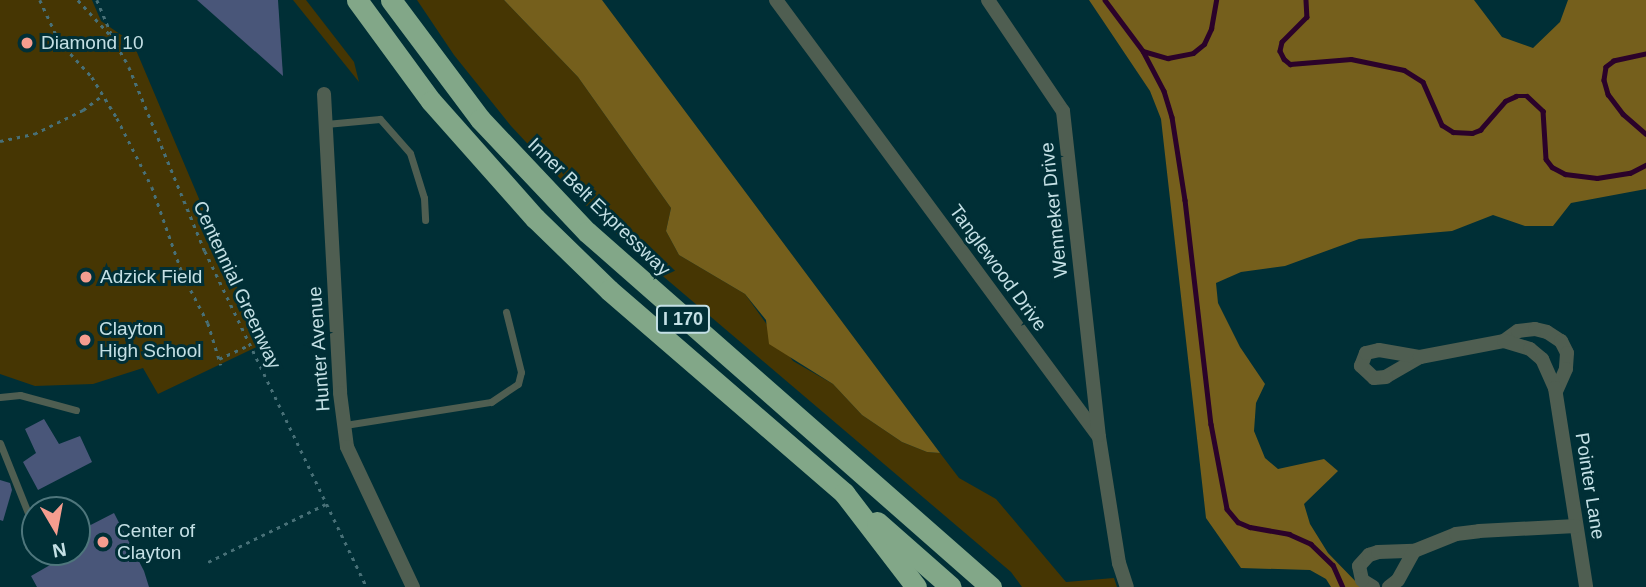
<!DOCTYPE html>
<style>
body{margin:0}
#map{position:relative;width:1646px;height:587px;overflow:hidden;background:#002f36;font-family:Arial,sans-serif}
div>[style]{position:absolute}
.green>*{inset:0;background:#463603}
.forest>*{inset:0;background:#755f1c}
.stream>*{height:4.5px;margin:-2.25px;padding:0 2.25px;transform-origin:2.25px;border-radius:2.25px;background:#2b022a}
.building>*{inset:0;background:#495679}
.path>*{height:2.5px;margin-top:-1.25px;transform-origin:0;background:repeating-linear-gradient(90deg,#487077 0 3.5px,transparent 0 8.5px)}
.service>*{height:7px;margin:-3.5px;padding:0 3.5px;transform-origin:3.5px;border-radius:3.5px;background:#4f5e51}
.minor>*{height:14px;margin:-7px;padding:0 7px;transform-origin:7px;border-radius:7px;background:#4f5e51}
.motorway>*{height:21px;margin:-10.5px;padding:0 10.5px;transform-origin:10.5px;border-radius:10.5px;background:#82a788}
.dots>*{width:19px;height:19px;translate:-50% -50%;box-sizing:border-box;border:4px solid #002f36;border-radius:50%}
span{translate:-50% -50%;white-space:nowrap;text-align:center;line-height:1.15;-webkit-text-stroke:6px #002f36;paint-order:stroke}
.shield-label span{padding:2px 5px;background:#002f36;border:2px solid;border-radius:5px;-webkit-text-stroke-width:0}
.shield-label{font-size:18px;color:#c4e0e5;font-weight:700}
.poi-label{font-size:19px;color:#c4e0e5}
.left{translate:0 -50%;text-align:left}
.street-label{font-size:19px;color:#c4e0e5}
.north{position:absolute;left:21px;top:496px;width:70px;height:70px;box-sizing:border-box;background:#002f36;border:2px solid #4e767c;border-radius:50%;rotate:170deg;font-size:19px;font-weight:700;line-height:28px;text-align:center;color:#c4e0e5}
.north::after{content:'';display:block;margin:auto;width:24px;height:32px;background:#f59d8f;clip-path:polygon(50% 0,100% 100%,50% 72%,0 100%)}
</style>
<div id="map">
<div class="green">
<div style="clip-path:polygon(0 0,92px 0,101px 21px,133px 43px,233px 279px,265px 343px,158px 394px,143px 368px,93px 384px,35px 386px,0 374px)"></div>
<div style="clip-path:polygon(293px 0,306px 0,354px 62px,359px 82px)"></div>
<div style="clip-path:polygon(417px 0,504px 0,578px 77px,671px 208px,666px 231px,679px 255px,745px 294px,793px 361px,833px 384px,862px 415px,902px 442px,927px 452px,940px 453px,959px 478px,996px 499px,1066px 582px,1114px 578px,1117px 587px,1022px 587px,1011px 572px,651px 266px,581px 201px,511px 126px,454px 55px)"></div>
</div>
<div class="forest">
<div style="clip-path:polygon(504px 0,602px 0,940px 453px,927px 452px,902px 442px,862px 415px,833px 384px,769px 344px,766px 320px,745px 294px,679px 255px,666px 231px,671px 208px,578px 77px)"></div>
<div style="clip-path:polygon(1089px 0,1474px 0,1502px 37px,1533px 48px,1560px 22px,1568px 0,1646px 0,1646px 189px,1571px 203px,1553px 226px,1525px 226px,1493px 215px,1452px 231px,1359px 239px,1285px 266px,1241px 272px,1216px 283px,1218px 303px,1240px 347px,1265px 384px,1256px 403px,1254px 431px,1265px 458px,1278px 469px,1324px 459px,1338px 471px,1304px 504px,1310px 524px,1328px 553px,1361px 587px,1331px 587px,1326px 579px,1310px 570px,1241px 568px,1206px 518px,1161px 119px,1150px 91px)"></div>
</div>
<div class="stream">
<div style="left:1105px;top:0;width:64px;rotate:53.3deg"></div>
<div style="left:1143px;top:51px;width:26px;rotate:16deg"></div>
<div style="left:1168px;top:58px;width:25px;rotate:-11deg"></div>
<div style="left:1193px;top:53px;width:14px;rotate:-39deg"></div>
<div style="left:1204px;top:44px;width:17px;rotate:-65deg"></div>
<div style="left:1211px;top:29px;width:29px;rotate:-80deg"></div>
<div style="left:1306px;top:0;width:17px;rotate:87deg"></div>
<div style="left:1307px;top:17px;width:35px;rotate:135deg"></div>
<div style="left:1282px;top:42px;width:9px;rotate:103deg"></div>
<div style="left:1280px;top:51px;width:9px;rotate:63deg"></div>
<div style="left:1284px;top:59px;width:8px;rotate:40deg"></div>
<div style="left:1290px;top:64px;width:61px;rotate:-4.7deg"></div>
<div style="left:1351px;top:59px;width:54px;rotate:11.7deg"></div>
<div style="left:1404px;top:70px;width:22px;rotate:32deg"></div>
<div style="left:1423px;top:82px;width:47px;rotate:66.2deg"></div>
<div style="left:1442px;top:125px;width:13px;rotate:32deg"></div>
<div style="left:1453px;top:132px;width:19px;rotate:3deg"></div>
<div style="left:1472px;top:133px;width:9px;rotate:-21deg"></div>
<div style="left:1480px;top:130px;width:38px;rotate:-49deg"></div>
<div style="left:1505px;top:101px;width:12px;rotate:-24deg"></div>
<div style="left:1516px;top:96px;width:11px"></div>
<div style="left:1527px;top:96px;width:22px;rotate:43deg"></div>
<div style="left:1543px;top:111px;width:48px;rotate:86.4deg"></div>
<div style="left:1546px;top:159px;width:10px;rotate:53deg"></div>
<div style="left:1552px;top:167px;width:15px;rotate:28deg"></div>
<div style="left:1565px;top:174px;width:32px;rotate:7deg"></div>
<div style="left:1597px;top:178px;width:33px;rotate:-9deg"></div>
<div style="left:1630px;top:173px;width:18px;rotate:-27deg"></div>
<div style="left:1143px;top:51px;width:45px;rotate:62.3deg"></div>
<div style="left:1164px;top:91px;width:27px;rotate:73deg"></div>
<div style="left:1172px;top:117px;width:84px;rotate:81.1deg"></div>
<div style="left:1185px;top:200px;width:226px;rotate:83.4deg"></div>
<div style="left:1211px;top:424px;width:86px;rotate:79.3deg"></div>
<div style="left:1227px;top:509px;width:17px;rotate:50deg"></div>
<div style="left:1238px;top:522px;width:13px;rotate:23deg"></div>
<div style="left:1250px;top:527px;width:40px;rotate:10deg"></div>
<div style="left:1289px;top:534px;width:24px;rotate:24deg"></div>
<div style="left:1311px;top:544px;width:30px;rotate:44deg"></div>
<div style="left:1333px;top:565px;width:24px;rotate:66deg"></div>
<div style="left:1646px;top:54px;width:33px;rotate:168deg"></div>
<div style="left:1614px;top:61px;width:10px;rotate:143deg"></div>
<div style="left:1606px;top:67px;width:13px;rotate:99deg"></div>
<div style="left:1604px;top:80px;width:15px;rotate:74deg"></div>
<div style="left:1608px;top:94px;width:25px;rotate:53deg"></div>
<div style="left:1623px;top:114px;width:30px;rotate:41deg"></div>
</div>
<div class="building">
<div style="clip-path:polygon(197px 0,278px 0,283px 76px)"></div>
<div style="clip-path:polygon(44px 419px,59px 444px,80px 436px,92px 462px,38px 490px,23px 462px,36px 453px,25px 429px)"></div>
<div style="clip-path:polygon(0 480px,10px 483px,12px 490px,3px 521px,0 520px)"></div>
<div style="clip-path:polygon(114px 513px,144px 571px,149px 587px,37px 587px,31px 576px,57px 561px,53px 552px,77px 552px,77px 532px)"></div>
</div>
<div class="path">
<div style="left:40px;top:0;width:45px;rotate:65.1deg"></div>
<div style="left:59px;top:41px;width:49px;rotate:47.5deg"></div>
<div style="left:92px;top:77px;width:48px;rotate:58.6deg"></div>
<div style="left:117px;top:118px;width:77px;rotate:63.1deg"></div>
<div style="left:152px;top:187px;width:93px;rotate:70.6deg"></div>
<div style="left:183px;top:275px;width:54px;rotate:62.5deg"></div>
<div style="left:208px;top:323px;width:44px;rotate:72.8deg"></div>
<div style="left:78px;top:0;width:50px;rotate:47.4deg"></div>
<div style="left:112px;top:37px;width:34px;rotate:60deg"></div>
<div style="left:129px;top:67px;width:199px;rotate:67.6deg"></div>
<div style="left:205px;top:251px;width:373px;rotate:64.3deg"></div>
<div style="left:97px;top:0;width:39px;rotate:67deg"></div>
<div style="left:0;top:141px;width:35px;rotate:-12deg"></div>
<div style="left:34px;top:134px;width:55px;rotate:-26.1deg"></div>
<div style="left:83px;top:110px;width:25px;rotate:-37deg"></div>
<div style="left:219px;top:359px;width:33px;rotate:-25deg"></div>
<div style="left:208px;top:562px;width:131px;rotate:-26.2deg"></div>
</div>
<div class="service">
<div style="left:326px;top:124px;width:54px;rotate:-5.3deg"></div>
<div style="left:380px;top:119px;width:45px;rotate:48.6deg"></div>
<div style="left:410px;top:153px;width:47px;rotate:72.7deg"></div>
<div style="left:424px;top:198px;width:22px;rotate:87deg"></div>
<div style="left:0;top:397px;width:20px;rotate:-6deg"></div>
<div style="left:20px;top:395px;width:58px;rotate:15deg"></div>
<div style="left:345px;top:425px;width:148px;rotate:-9deg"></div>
<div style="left:491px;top:402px;width:32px;rotate:-34deg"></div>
<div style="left:518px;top:384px;width:12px;rotate:-76deg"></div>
<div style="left:521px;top:372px;width:62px;rotate:-104deg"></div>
<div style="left:0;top:443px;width:92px;rotate:68.2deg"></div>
<div style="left:34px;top:528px;width:19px;rotate:108deg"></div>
</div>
<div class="minor">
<div style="left:776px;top:0;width:543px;rotate:53.53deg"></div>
<div style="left:1099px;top:437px;width:128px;rotate:81deg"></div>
<div style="left:1119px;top:563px;width:25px;rotate:72deg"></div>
<div style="left:988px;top:0;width:134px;rotate:56deg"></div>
<div style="left:1063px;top:111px;width:326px;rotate:83.7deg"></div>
<div style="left:324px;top:94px;width:299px;rotate:86.9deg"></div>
<div style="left:340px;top:393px;width:54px;rotate:82.6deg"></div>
<div style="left:347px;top:447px;width:155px;rotate:64.8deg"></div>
<div style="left:1504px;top:341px;width:17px;rotate:-36deg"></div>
<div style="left:1518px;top:331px;width:17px;rotate:-7deg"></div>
<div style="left:1535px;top:329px;width:12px;rotate:14deg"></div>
<div style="left:1547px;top:332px;width:17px;rotate:33deg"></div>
<div style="left:1561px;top:341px;width:13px;rotate:63deg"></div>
<div style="left:1567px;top:353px;width:16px;rotate:94deg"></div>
<div style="left:1566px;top:369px;width:24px;rotate:114deg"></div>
<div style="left:1420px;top:357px;width:39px;rotate:150deg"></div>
<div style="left:1386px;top:377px;width:12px;rotate:175deg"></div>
<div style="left:1374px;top:378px;width:18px;rotate:-137deg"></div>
<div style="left:1361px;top:366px;width:14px;rotate:-69deg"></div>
<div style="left:1366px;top:353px;width:13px;rotate:-13deg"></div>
<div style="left:1379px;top:350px;width:42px;rotate:9.7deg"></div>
<div style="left:1420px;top:357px;width:86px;rotate:-10.8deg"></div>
<div style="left:1504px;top:341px;width:27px;rotate:17deg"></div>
<div style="left:1530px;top:349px;width:16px;rotate:40deg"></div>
<div style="left:1542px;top:359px;width:32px;rotate:66deg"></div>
<div style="left:1555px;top:388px;width:201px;rotate:81.1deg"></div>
<div style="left:1373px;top:587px;width:13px;rotate:-148deg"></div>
<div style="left:1362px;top:580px;width:14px;rotate:-102deg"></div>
<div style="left:1359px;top:566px;width:15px;rotate:-48deg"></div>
<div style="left:1369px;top:555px;width:9px;rotate:-18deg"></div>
<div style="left:1378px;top:552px;width:36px;rotate:-2deg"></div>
<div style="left:1414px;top:551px;width:45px;rotate:-22deg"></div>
<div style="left:1456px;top:534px;width:23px;rotate:-7deg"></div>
<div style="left:1479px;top:531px;width:97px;rotate:-3deg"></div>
<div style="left:1389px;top:587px;width:11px;rotate:-38deg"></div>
<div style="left:1398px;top:580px;width:33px;rotate:-61deg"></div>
</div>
<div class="motorway">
<div style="left:357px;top:0;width:125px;rotate:53.8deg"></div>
<div style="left:431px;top:101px;width:157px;rotate:48.4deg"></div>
<div style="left:535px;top:218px;width:103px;rotate:44.2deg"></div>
<div style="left:609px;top:290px;width:311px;rotate:40.8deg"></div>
<div style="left:844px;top:493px;width:118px;rotate:52.5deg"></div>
<div style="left:391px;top:0;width:149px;rotate:53.2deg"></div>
<div style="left:480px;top:119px;width:156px;rotate:46.6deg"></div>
<div style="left:587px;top:232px;width:538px;rotate:41.31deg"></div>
<div style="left:877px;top:522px;width:98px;rotate:41.3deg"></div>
</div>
<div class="dots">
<div style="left:27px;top:43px;background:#f59d8f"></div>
<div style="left:86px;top:277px;background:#f59d8f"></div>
<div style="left:85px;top:340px;background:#f59d8f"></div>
<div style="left:103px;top:542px;background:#f59d8f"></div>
</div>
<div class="shield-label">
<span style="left:683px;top:319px">I 170</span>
</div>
<div class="poi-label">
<span class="left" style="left:41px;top:43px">Diamond 10</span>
<span class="left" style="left:100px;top:277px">Adzick Field</span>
<span class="left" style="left:99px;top:340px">Clayton<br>High School</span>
<span class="left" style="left:117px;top:542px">Center of<br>Clayton</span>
</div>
<div class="street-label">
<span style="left:599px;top:207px;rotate:44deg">Inner Belt Expressway</span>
<span style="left:1054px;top:210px;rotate:-96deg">Wenneker Drive</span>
<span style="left:998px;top:268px;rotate:54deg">Tanglewood Drive</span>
<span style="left:237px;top:285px;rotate:65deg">Centennial Greenway</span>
<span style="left:319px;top:349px;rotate:-94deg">Hunter Avenue</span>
<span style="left:1590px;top:486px;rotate:81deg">Pointer Lane</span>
</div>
<div class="north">N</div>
</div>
